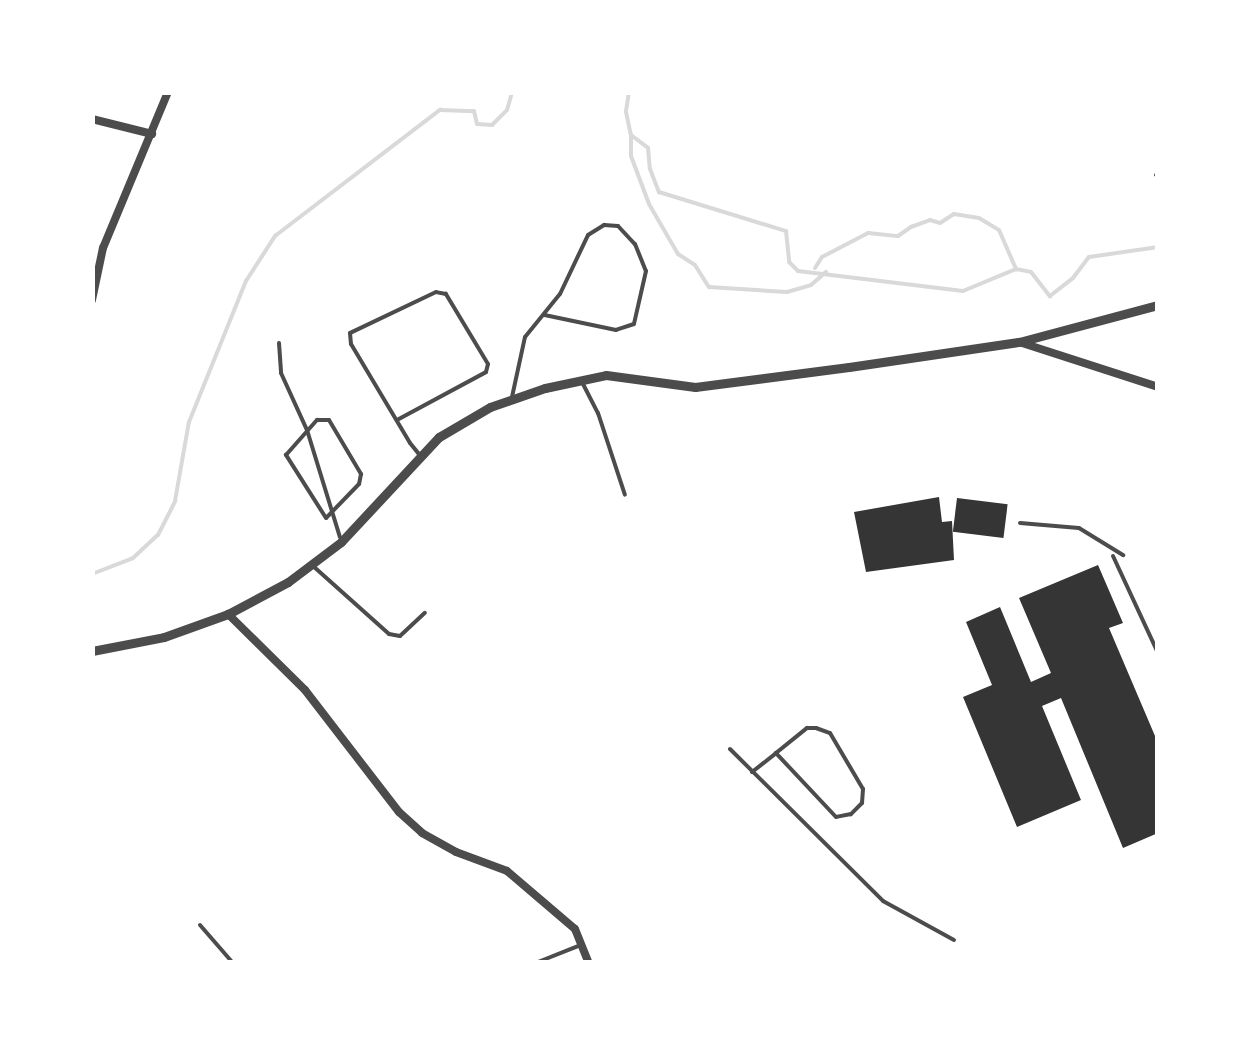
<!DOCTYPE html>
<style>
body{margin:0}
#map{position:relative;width:1250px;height:1055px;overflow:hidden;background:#fff;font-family:"Noto Serif",serif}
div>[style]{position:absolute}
.stream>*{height:4px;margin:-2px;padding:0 2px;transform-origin:2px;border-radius:2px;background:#d9d9d9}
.building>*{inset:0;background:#353535;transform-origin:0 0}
.service>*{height:4px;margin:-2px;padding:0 2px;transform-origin:2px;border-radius:2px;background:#4c4c4c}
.minor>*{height:8px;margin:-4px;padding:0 4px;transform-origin:4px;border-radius:4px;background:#4c4c4c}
.tertiary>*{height:9px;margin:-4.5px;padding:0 4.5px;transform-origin:4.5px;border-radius:4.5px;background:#4c4c4c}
span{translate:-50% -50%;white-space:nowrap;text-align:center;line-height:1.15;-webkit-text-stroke:10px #fff;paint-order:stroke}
.frame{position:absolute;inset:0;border:95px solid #fff;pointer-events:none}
</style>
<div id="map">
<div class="stream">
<div style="left:629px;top:92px;width:20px;rotate:99deg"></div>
<div style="left:626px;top:112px;width:24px;rotate:78deg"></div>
<div style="left:631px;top:135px;width:21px;rotate:37deg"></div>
<div style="left:648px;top:148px;width:21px;rotate:85deg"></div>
<div style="left:650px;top:169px;width:25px;rotate:69deg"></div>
<div style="left:659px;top:192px;width:133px;rotate:17.1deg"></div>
<div style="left:786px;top:231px;width:31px;rotate:84deg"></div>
<div style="left:789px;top:262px;width:13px;rotate:45deg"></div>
<div style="left:798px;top:271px;width:166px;rotate:6.9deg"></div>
<div style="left:963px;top:291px;width:57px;rotate:-22.5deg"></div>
<div style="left:1016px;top:269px;width:15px;rotate:11deg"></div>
<div style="left:1031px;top:272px;width:31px;rotate:52deg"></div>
<div style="left:1050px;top:296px;width:29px;rotate:-38deg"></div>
<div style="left:1073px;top:278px;width:26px;rotate:-53deg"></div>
<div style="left:1089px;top:257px;width:70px;rotate:-8.2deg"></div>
<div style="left:631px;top:135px;width:21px;rotate:90deg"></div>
<div style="left:631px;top:156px;width:51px;rotate:69.4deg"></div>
<div style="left:649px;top:204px;width:58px;rotate:59.9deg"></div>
<div style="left:678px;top:254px;width:20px;rotate:33deg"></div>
<div style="left:695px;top:265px;width:26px;rotate:58deg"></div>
<div style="left:709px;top:287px;width:78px;rotate:3.7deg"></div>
<div style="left:787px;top:292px;width:25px;rotate:-16deg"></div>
<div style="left:811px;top:285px;width:20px;rotate:-41deg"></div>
<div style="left:815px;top:268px;width:13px;rotate:-58deg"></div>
<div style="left:822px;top:257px;width:52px;rotate:-27.6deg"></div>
<div style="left:868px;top:233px;width:30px;rotate:6deg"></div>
<div style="left:898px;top:236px;width:16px;rotate:-35deg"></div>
<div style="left:911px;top:227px;width:20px;rotate:-20deg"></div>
<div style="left:930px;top:220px;width:10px;rotate:17deg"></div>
<div style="left:940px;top:223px;width:17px;rotate:-33deg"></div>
<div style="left:954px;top:214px;width:25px;rotate:9deg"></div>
<div style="left:979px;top:218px;width:23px;rotate:31deg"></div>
<div style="left:999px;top:230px;width:43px;rotate:66.4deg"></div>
<div style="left:92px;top:574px;width:44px;rotate:-21.3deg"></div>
<div style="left:133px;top:558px;width:34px;rotate:-43deg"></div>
<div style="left:158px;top:535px;width:38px;rotate:-63deg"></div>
<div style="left:175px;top:501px;width:80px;rotate:-80deg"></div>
<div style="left:189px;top:422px;width:152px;rotate:-68deg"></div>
<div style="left:246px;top:281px;width:54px;rotate:-57.2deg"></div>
<div style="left:275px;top:236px;width:208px;rotate:-37.4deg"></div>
<div style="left:440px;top:110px;width:34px;rotate:2deg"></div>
<div style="left:474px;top:111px;width:13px;rotate:77deg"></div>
<div style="left:477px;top:124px;width:15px;rotate:4deg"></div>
<div style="left:492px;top:125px;width:21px;rotate:-45deg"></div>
<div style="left:507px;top:110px;width:19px;rotate:-74deg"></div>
</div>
<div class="building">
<div style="clip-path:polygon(939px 497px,942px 522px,952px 521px,954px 560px,866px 572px,854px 512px)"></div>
<div style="left:957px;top:498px;width:51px;height:34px;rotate:7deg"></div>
<div style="clip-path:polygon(1098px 565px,1123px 623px,1109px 628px,1158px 743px,1158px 833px,1123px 848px,1061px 698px,1042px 706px,1081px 800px,1017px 827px,963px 697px,992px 685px,966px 622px,1000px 607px,1031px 682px,1051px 673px,1019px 598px)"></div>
</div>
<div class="service">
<div style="left:1156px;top:175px;width:2px;rotate:27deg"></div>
<div style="left:279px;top:343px;width:30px;rotate:86deg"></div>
<div style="left:281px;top:373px;width:63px;rotate:65.5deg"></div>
<div style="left:307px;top:430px;width:112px;rotate:72.9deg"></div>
<div style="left:582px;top:382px;width:35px;rotate:63deg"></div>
<div style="left:598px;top:413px;width:86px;rotate:71.8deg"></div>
<div style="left:512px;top:397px;width:61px;rotate:-77.8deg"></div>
<div style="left:525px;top:337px;width:55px;rotate:-50.9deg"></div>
<div style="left:560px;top:294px;width:65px;rotate:-64.6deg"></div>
<div style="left:588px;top:235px;width:19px;rotate:-32deg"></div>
<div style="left:604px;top:225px;width:14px;rotate:4deg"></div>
<div style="left:618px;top:226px;width:25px;rotate:47deg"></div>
<div style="left:635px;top:244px;width:29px;rotate:68deg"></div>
<div style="left:646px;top:271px;width:54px;rotate:102.8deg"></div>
<div style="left:634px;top:324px;width:19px;rotate:162deg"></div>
<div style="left:616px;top:330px;width:73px;rotate:-168.1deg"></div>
<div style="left:317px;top:420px;width:12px"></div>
<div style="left:329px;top:420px;width:63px;rotate:59.3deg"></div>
<div style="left:361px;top:474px;width:10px;rotate:101deg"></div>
<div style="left:359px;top:484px;width:47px;rotate:134.1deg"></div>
<div style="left:326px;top:518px;width:75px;rotate:-122.4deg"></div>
<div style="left:286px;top:455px;width:47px;rotate:-48.5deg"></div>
<div style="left:397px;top:420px;width:101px;rotate:-28.3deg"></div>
<div style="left:486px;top:372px;width:8px;rotate:-76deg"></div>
<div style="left:488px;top:364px;width:82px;rotate:-121deg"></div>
<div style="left:446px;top:294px;width:10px;rotate:-169deg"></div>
<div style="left:436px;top:292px;width:95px;rotate:154.5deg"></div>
<div style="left:350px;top:333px;width:11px;rotate:85deg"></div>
<div style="left:351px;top:344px;width:115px;rotate:59.2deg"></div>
<div style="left:410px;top:443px;width:14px;rotate:51deg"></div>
<div style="left:1020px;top:523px;width:59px;rotate:4.8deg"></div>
<div style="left:1079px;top:528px;width:52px;rotate:31.5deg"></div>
<div style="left:1113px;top:556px;width:107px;rotate:65.1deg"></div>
<div style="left:313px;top:566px;width:102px;rotate:41.8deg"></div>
<div style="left:389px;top:634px;width:11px;rotate:10deg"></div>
<div style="left:400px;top:636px;width:34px;rotate:-43deg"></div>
<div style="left:730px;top:749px;width:216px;rotate:44.8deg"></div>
<div style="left:883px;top:901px;width:81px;rotate:28.8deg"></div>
<div style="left:752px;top:772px;width:31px;rotate:-38deg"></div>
<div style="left:776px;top:753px;width:40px;rotate:-39deg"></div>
<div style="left:807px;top:728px;width:9px"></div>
<div style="left:816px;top:728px;width:15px;rotate:20deg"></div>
<div style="left:830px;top:733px;width:65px;rotate:59.5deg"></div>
<div style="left:863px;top:789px;width:14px;rotate:94deg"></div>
<div style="left:862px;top:803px;width:16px;rotate:135deg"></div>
<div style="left:851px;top:814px;width:15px;rotate:169deg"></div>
<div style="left:836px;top:817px;width:88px;rotate:-133.2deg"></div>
<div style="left:200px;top:925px;width:49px;rotate:49.1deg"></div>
<div style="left:538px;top:962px;width:43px;rotate:-21.8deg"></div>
</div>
<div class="minor">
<div style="left:92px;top:119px;width:62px;rotate:14deg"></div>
<div style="left:92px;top:300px;width:53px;rotate:-78.1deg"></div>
<div style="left:103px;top:248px;width:169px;rotate:-67.4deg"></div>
<div style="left:1019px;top:342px;width:146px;rotate:17.9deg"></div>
<div style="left:228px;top:614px;width:108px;rotate:44.6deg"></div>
<div style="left:305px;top:690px;width:154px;rotate:52.4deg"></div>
<div style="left:399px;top:812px;width:31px;rotate:42deg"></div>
<div style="left:422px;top:833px;width:39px;rotate:29deg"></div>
<div style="left:456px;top:852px;width:54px;rotate:20.4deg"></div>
<div style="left:507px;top:871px;width:89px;rotate:40.5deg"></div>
<div style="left:575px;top:929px;width:35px;rotate:68deg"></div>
</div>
<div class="tertiary">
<div style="left:92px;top:651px;width:73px;rotate:-11deg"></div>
<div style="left:164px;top:637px;width:68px;rotate:-19.8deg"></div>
<div style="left:228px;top:614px;width:68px;rotate:-28.1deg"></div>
<div style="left:288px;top:582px;width:66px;rotate:-37deg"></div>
<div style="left:341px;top:542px;width:144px;rotate:-47deg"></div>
<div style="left:439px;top:437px;width:59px;rotate:-30.5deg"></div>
<div style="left:490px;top:407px;width:58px;rotate:-19.1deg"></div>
<div style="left:545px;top:388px;width:62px;rotate:-12deg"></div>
<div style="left:606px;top:375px;width:90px;rotate:7.7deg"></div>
<div style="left:695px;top:387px;width:155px;rotate:-7.4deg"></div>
<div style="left:849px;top:367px;width:172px;rotate:-8.4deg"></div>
<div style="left:1019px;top:342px;width:144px;rotate:-14.9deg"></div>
</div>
<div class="frame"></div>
</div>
